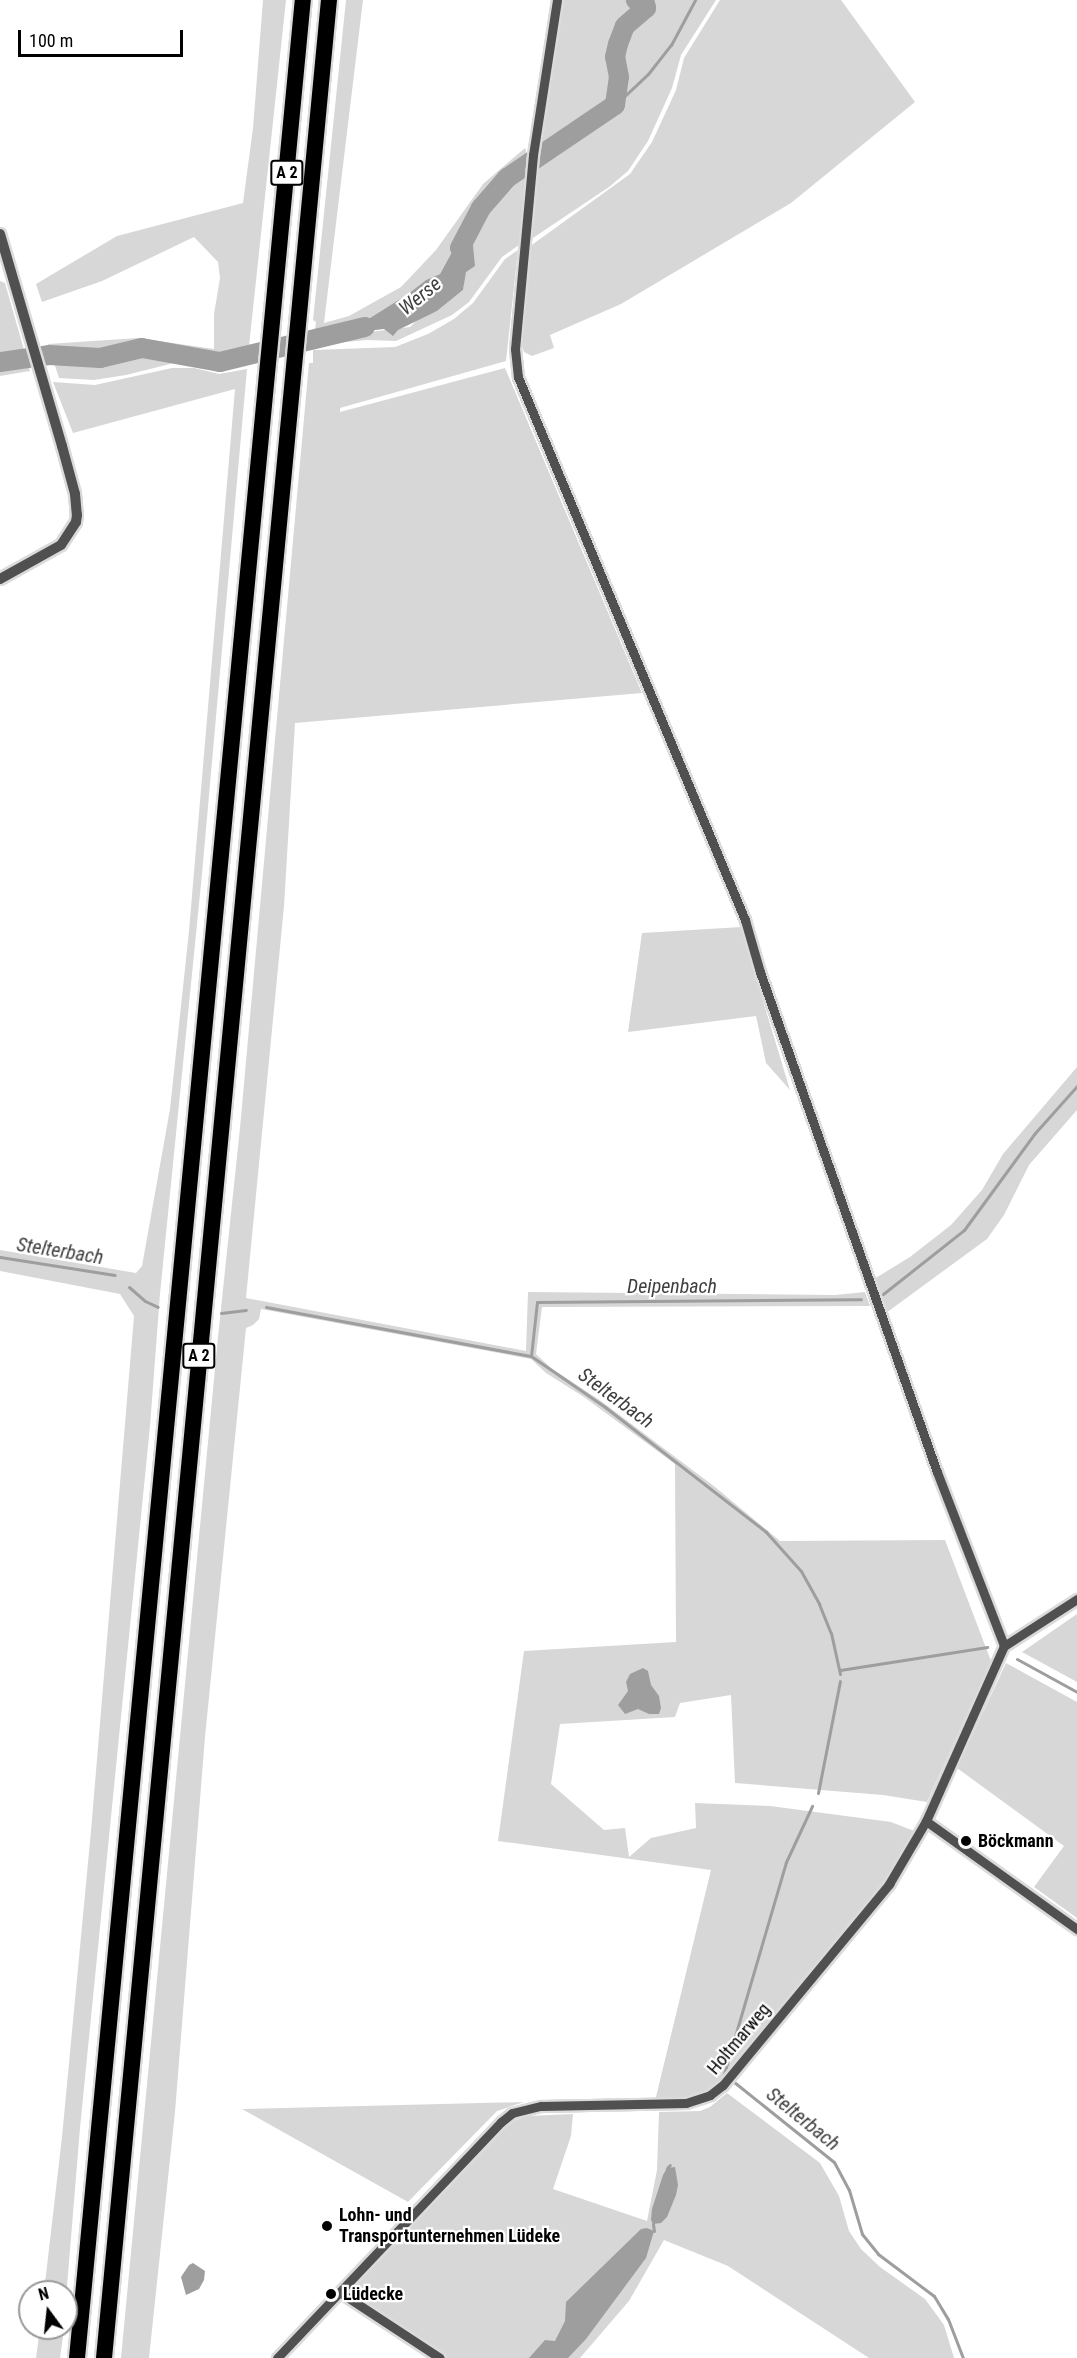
<!DOCTYPE html>
<meta charset="utf-8">
<style>
body{margin:0}
#map{position:relative;width:1077px;height:2358px;overflow:hidden;background:#fff;font-family:"Roboto Condensed",sans-serif}
div>[style]{position:absolute}
.green>*{inset:0;background:#d7d7d7}
.water>*{inset:0;background:#9e9e9e}
.stream>*{height:3px;margin:-1.5px;padding:0 1.5px;transform-origin:1.5px;border-radius:1.5px;background:#9e9e9e}
.river>*{height:20px;margin:-10px;padding:0 10px;transform-origin:10px;border-radius:10px;background:#9e9e9e}
.roads{filter:drop-shadow(2px 0 #dbdbdb) drop-shadow(-2px 0 #dbdbdb) drop-shadow(0 2px #dbdbdb) drop-shadow(0 -2px #dbdbdb)}
.minor>*{height:9px;margin:-4.5px;padding:0 4.5px;transform-origin:4.5px;border-radius:4.5px;background:#505050}
.tertiary>*{height:10px;margin:-5px;padding:0 5px;transform-origin:5px;border-radius:5px;background:#505050}
.motorway>*{height:16px;margin:-8px;padding:0 8px;transform-origin:8px;border-radius:8px;background:#000}
.dots>*{width:16px;height:16px;translate:-50% -50%;box-sizing:border-box;border:3px solid #fff;border-radius:50%}
span{translate:-50% -50%;white-space:nowrap;text-align:center;line-height:1.15;-webkit-text-stroke:4.5px #fff;paint-order:stroke}
.shield-label span{padding:2px 4px;background:#fff;border:2px solid;border-radius:4px;-webkit-text-stroke-width:0}
.shield-label{font-size:16px;color:#000;font-weight:700}
.poi-label{font-size:18px;color:#000;font-weight:700}
.left{translate:0 -50%;text-align:left}
.street-label{font-size:18px;color:#000}
.water-label{font-size:20px;color:#3f3f3f;font-style:italic}
.north{position:absolute;left:18px;top:2280px;width:60px;height:60px;box-sizing:border-box;background:#fff;border:2px solid #999;border-radius:50%;rotate:345deg;font-size:16px;font-weight:700;line-height:24px;text-align:center;color:#000}
.north::after{content:'';display:block;margin:auto;width:21px;height:27px;background:#000;clip-path:polygon(50% 0,100% 100%,50% 72%,0 100%)}
.scale{position:absolute;left:18px;top:30px;width:165px;height:27px;box-sizing:border-box;border:3px solid #000;border-top:0;padding-left:8px;font-size:18px;line-height:21px;white-space:nowrap;color:#000;-webkit-text-stroke:4px #fff;paint-order:stroke}
</style>
<div id="map">
<div class="green">
<div style="clip-path:polygon(263px 0,286px 0,247px 365px,219px 370px,195px 363px,174px 363px,126px 375px,94px 380px,59px 378px,48px 344px,138px 338px,214px 349px,214px 314px,220px 278px,218px 262px,194px 237px,102px 281px,42px 302px,36px 284px,117px 236px,243px 203px,253px 128px)"></div>
<div style="clip-path:polygon(evenodd,346px 0,363px 0,324px 323px,349px 316px,401px 287px,436px 250px,483px 184px,525px 148px,528px 158px,528px 172px,519px 245px,502px 257px,469px 302px,452px 315px,396px 341px,367px 340px,313px 345px,316px 322px,313px 320px,346px 0,470px 225px,463px 290px,437px 311px,417px 320px,410px 327px,346px 335px,345px 327px,370px 318px,408px 294px,426px 280px,440px 274px,464px 230px,470px 225px)"></div>
<div style="clip-path:polygon(560px 0,716px 0,681px 55px,672px 88px,648px 141px,628px 171px,609px 187px,530px 240px,538px 151px)"></div>
<div style="clip-path:polygon(720px 0,841px 0,915px 102px,791px 203px,621px 304px,550px 335px,554px 348px,532px 356px,524px 352px,519px 337px,529px 247px,630px 174px,652px 142px,676px 90px,684px 58px)"></div>
<div style="clip-path:polygon(518px 250px,506px 361px,340px 408px,340px 412px,505px 368px,642px 693px,295px 723px,284px 906px,246px 1298px,526px 1351px,528px 1292px,835px 1295px,865px 1292px,870px 1306px,542px 1307px,536px 1354px,551px 1368px,601px 1401px,715px 1487px,780px 1541px,945px 1540px,991px 1661px,927px 1802px,883px 1795px,735px 1783px,731px 1695px,680px 1703px,675px 1717px,560px 1724px,551px 1784px,604px 1830px,625px 1828px,629px 1857px,651px 1838px,696px 1828px,695px 1803px,770px 1806px,891px 1822px,914px 1831px,888px 1879px,721px 2082px,707px 2093px,691px 2099px,655px 2101px,711px 1870px,498px 1841px,524px 1651px,676px 1642px,675px 1464px,584px 1397px,546px 1373px,531px 1359px,261px 1309px,259px 1319px,253px 1325px,246px 1328px,205px 1737px,175px 2112px,149px 2358px,121px 2358px,218px 1337px,240px 1128px,309px 363px,313px 363px,313px 350px,395px 347px,428px 334px,454px 319px,473px 303px,505px 259px)"></div>
<div style="clip-path:polygon(0 281px,5px 283px,30px 371px,0 376px)"></div>
<div style="clip-path:polygon(172px 368px,194px 368px,219px 374px,247px 369px,202px 874px,160px 1294px,150px 1426px,80px 2128px,66px 2299px,66px 2292px,44px 2292px,62px 2137px,91px 1831px,134px 1316px,120px 1294px,0 1271px,0 1250px,136px 1273px,142px 1266px,170px 1109px,189px 931px,235px 389px,73px 433px,53px 382px,95px 385px)"></div>
<div style="clip-path:polygon(741px 927px,757px 981px,790px 1090px,766px 1063px,756px 1016px,628px 1032px,642px 933px)"></div>
<div style="clip-path:polygon(1077px 1067px,1077px 1110px,1029px 1165px,1004px 1215px,987px 1239px,886px 1313px,874px 1279px,910px 1257px,951px 1225px,982px 1190px,1003px 1154px)"></div>
<div style="clip-path:polygon(1077px 1614px,1077px 1682px,1022px 1652px)"></div>
<div style="clip-path:polygon(1006px 1663px,1077px 1702px,1077px 1918px,1034px 1887px,1064px 1846px,957px 1768px)"></div>
<div style="clip-path:polygon(727px 2093px,820px 2163px,839px 2196px,849px 2231px,861px 2249px,880px 2267px,925px 2299px,944px 2325px,954px 2358px,869px 2358px,728px 2266px,664px 2240px,629px 2301px,580px 2358px,447px 2358px,351px 2291px,500px 2133px,514px 2121px,527px 2116px,573px 2114px,571px 2136px,553px 2189px,647px 2221px,657px 2170px,659px 2112px,700px 2111px,710px 2107px)"></div>
<div style="clip-path:polygon(524px 2102px,497px 2111px,408px 2202px,242px 2109px)"></div>
<div style="clip-path:polygon(40px 2328px,64px 2328px,60px 2358px,36px 2358px)"></div>
</div>
<div class="water">
<div style="clip-path:polygon(471px 225px,475px 266px,466px 272px,463px 290px,437px 311px,398px 330px,393px 336px,384px 329px,340px 334px,345px 327px,370px 318px,408px 294px,426px 280px,440px 274px,464px 230px)"></div>
<div style="clip-path:polygon(643px 1668px,648px 1671px,651px 1685px,659px 1696px,661px 1708px,659px 1714px,649px 1714px,638px 1709px,625px 1714px,618px 1705px,628px 1691px,626px 1682px,630px 1674px)"></div>
<div style="clip-path:polygon(675px 2167px,678px 2185px,676px 2195px,667px 2217px,661px 2223px,653px 2224px,651px 2220px,652px 2209px,663px 2175px,667px 2168px)"></div>
<div style="clip-path:polygon(647px 2228px,654px 2231px,646px 2258px,586px 2339px,568px 2358px,529px 2358px,545px 2340px,555px 2341px,565px 2321px,566px 2302px,641px 2229px)"></div>
<div style="clip-path:polygon(193px 2263px,205px 2271px,204px 2280px,199px 2289px,186px 2295px,181px 2277px,189px 2265px)"></div>
</div>
<div class="stream">
<div style="left:615px;top:105px;width:45px;rotate:-43.2deg"></div>
<div style="left:648px;top:74px;width:37px;rotate:-52deg"></div>
<div style="left:671px;top:45px;width:51px;rotate:-61.9deg"></div>
<div style="left:0;top:1257px;width:116px;rotate:8.9deg"></div>
<div style="left:129px;top:1287px;width:21px;rotate:41deg"></div>
<div style="left:145px;top:1301px;width:14px;rotate:25deg"></div>
<div style="left:883px;top:1294px;width:103px;rotate:-38.3deg"></div>
<div style="left:964px;top:1230px;width:120px;rotate:-53.8deg"></div>
<div style="left:1035px;top:1133px;width:63px;rotate:-48.2deg"></div>
<div style="left:266px;top:1307px;width:269px;rotate:10.5deg"></div>
<div style="left:531px;top:1356px;width:90px;rotate:34.6deg"></div>
<div style="left:605px;top:1407px;width:204px;rotate:37.8deg"></div>
<div style="left:766px;top:1532px;width:52px;rotate:48.1deg"></div>
<div style="left:801px;top:1571px;width:38px;rotate:61deg"></div>
<div style="left:819px;top:1604px;width:31px;rotate:68deg"></div>
<div style="left:831px;top:1633px;width:42px;rotate:77.6deg"></div>
<div style="left:221px;top:1313px;width:25px;rotate:-7deg"></div>
<div style="left:531px;top:1356px;width:54px;rotate:-83.7deg"></div>
<div style="left:537px;top:1302px;width:324px;rotate:-0.5deg"></div>
<div style="left:1017px;top:1659px;width:68px;rotate:28.8deg"></div>
<div style="left:840px;top:1670px;width:149px;rotate:-8.9deg"></div>
<div style="left:818px;top:1793px;width:114px;rotate:-78.9deg"></div>
<div style="left:724px;top:2074px;width:221px;rotate:-73.7deg"></div>
<div style="left:786px;top:1862px;width:62px;rotate:-65.1deg"></div>
<div style="left:734px;top:2082px;width:128px;rotate:38.7deg"></div>
<div style="left:834px;top:2162px;width:32px;rotate:62deg"></div>
<div style="left:849px;top:2190px;width:46px;rotate:73.5deg"></div>
<div style="left:862px;top:2234px;width:26px;rotate:51deg"></div>
<div style="left:878px;top:2254px;width:70px;rotate:36.9deg"></div>
<div style="left:934px;top:2296px;width:27px;rotate:59deg"></div>
<div style="left:948px;top:2319px;width:42px;rotate:69deg"></div>
<div style="left:667px;top:2168px;width:4px;rotate:-45deg"></div>
<div style="left:653px;top:2224px;width:7px;rotate:82deg"></div>
</div>
<div class="river">
<div style="left:460px;top:248px;width:45px;rotate:-62.3deg"></div>
<div style="left:481px;top:208px;width:40px;rotate:-49deg"></div>
<div style="left:507px;top:178px;width:130px;rotate:-34.1deg"></div>
<div style="left:615px;top:105px;width:28px;rotate:-82deg"></div>
<div style="left:619px;top:77px;width:20px;rotate:-101deg"></div>
<div style="left:615px;top:57px;width:13px;rotate:-77deg"></div>
<div style="left:618px;top:44px;width:19px;rotate:-69deg"></div>
<div style="left:625px;top:26px;width:28px;rotate:-41deg"></div>
<div style="left:646px;top:8px;width:4px;rotate:-104deg"></div>
<div style="left:645px;top:4px;width:10px;rotate:-156deg"></div>
<div style="left:0;top:362px;width:49px;rotate:-8.1deg"></div>
<div style="left:49px;top:355px;width:51px;rotate:3.4deg"></div>
<div style="left:100px;top:358px;width:43px;rotate:-13.4deg"></div>
<div style="left:142px;top:348px;width:79px;rotate:10.2deg"></div>
<div style="left:220px;top:362px;width:149px;rotate:-13.6deg"></div>
</div>
<div class="roads">
<div class="minor">
<div style="left:557px;top:0;width:157px;rotate:98.8deg"></div>
<div style="left:533px;top:155px;width:195px;rotate:95.3deg"></div>
<div style="left:515px;top:349px;width:28px;rotate:84deg"></div>
<div style="left:518px;top:377px;width:589px;rotate:67.31deg"></div>
<div style="left:745px;top:920px;width:54px;rotate:73.9deg"></div>
<div style="left:760px;top:972px;width:530px;rotate:70.51deg"></div>
<div style="left:937px;top:1472px;width:186px;rotate:68.9deg"></div>
<div style="left:926px;top:1821px;width:186px;rotate:35.6deg"></div>
<div style="left:341px;top:2293px;width:118px;rotate:33.3deg"></div>
<div style="left:277px;top:2358px;width:325px;rotate:-46.5deg"></div>
<div style="left:501px;top:2122px;width:14px;rotate:-39deg"></div>
<div style="left:512px;top:2113px;width:30px;rotate:-14deg"></div>
<div style="left:541px;top:2106px;width:145px;rotate:-1.2deg"></div>
<div style="left:686px;top:2103px;width:25px;rotate:-18deg"></div>
<div style="left:710px;top:2095px;width:16px;rotate:-38deg"></div>
<div style="left:723px;top:2085px;width:261px;rotate:-50.4deg"></div>
<div style="left:889px;top:1884px;width:73px;rotate:-59.6deg"></div>
<div style="left:926px;top:1821px;width:192px;rotate:-66deg"></div>
<div style="left:1004px;top:1646px;width:87px;rotate:-32.8deg"></div>
</div>
<div class="tertiary">
<div style="left:0;top:234px;width:221px;rotate:73.7deg"></div>
<div style="left:62px;top:446px;width:50px;rotate:74.8deg"></div>
<div style="left:75px;top:494px;width:21px;rotate:85deg"></div>
<div style="left:77px;top:515px;width:7px;rotate:98deg"></div>
<div style="left:76px;top:522px;width:27px;rotate:123deg"></div>
<div style="left:61px;top:545px;width:70px;rotate:150.9deg"></div>
</div>
<div class="motorway">
<div style="left:77px;top:2358px;width:2369px;rotate:-84.53deg"></div>
<div style="left:104px;top:2358px;width:2369px;rotate:-84.55deg"></div>
</div>
</div>
<div class="dots">
<div style="left:966px;top:1841px;background:#000"></div>
<div style="left:327px;top:2226px;background:#000"></div>
<div style="left:331px;top:2294px;background:#000"></div>
</div>
<div class="shield-label">
<span style="left:287px;top:173px">A 2</span>
<span style="left:199px;top:1356px">A 2</span>
</div>
<div class="poi-label">
<span class="left" style="left:978px;top:1841px">Böckmann</span>
<span class="left" style="left:339px;top:2226px">Lohn- und<br>Transportunternehmen Lüdeke</span>
<span class="left" style="left:343px;top:2294px">Lüdecke</span>
</div>
<div class="street-label">
<span style="left:739px;top:2039px;rotate:-50deg">Holtmarweg</span>
</div>
<div class="water-label">
<span style="left:420px;top:296px;rotate:-39deg">Werse</span>
<span style="left:60px;top:1251px;rotate:9deg">Stelterbach</span>
<span style="left:672px;top:1286px">Deipenbach</span>
<span style="left:616px;top:1398px;rotate:36deg">Stelterbach</span>
<span style="left:803px;top:2119px;rotate:39deg">Stelterbach</span>
</div>
<div class="north">N</div>
<div class="scale">100 m</div>
</div>
